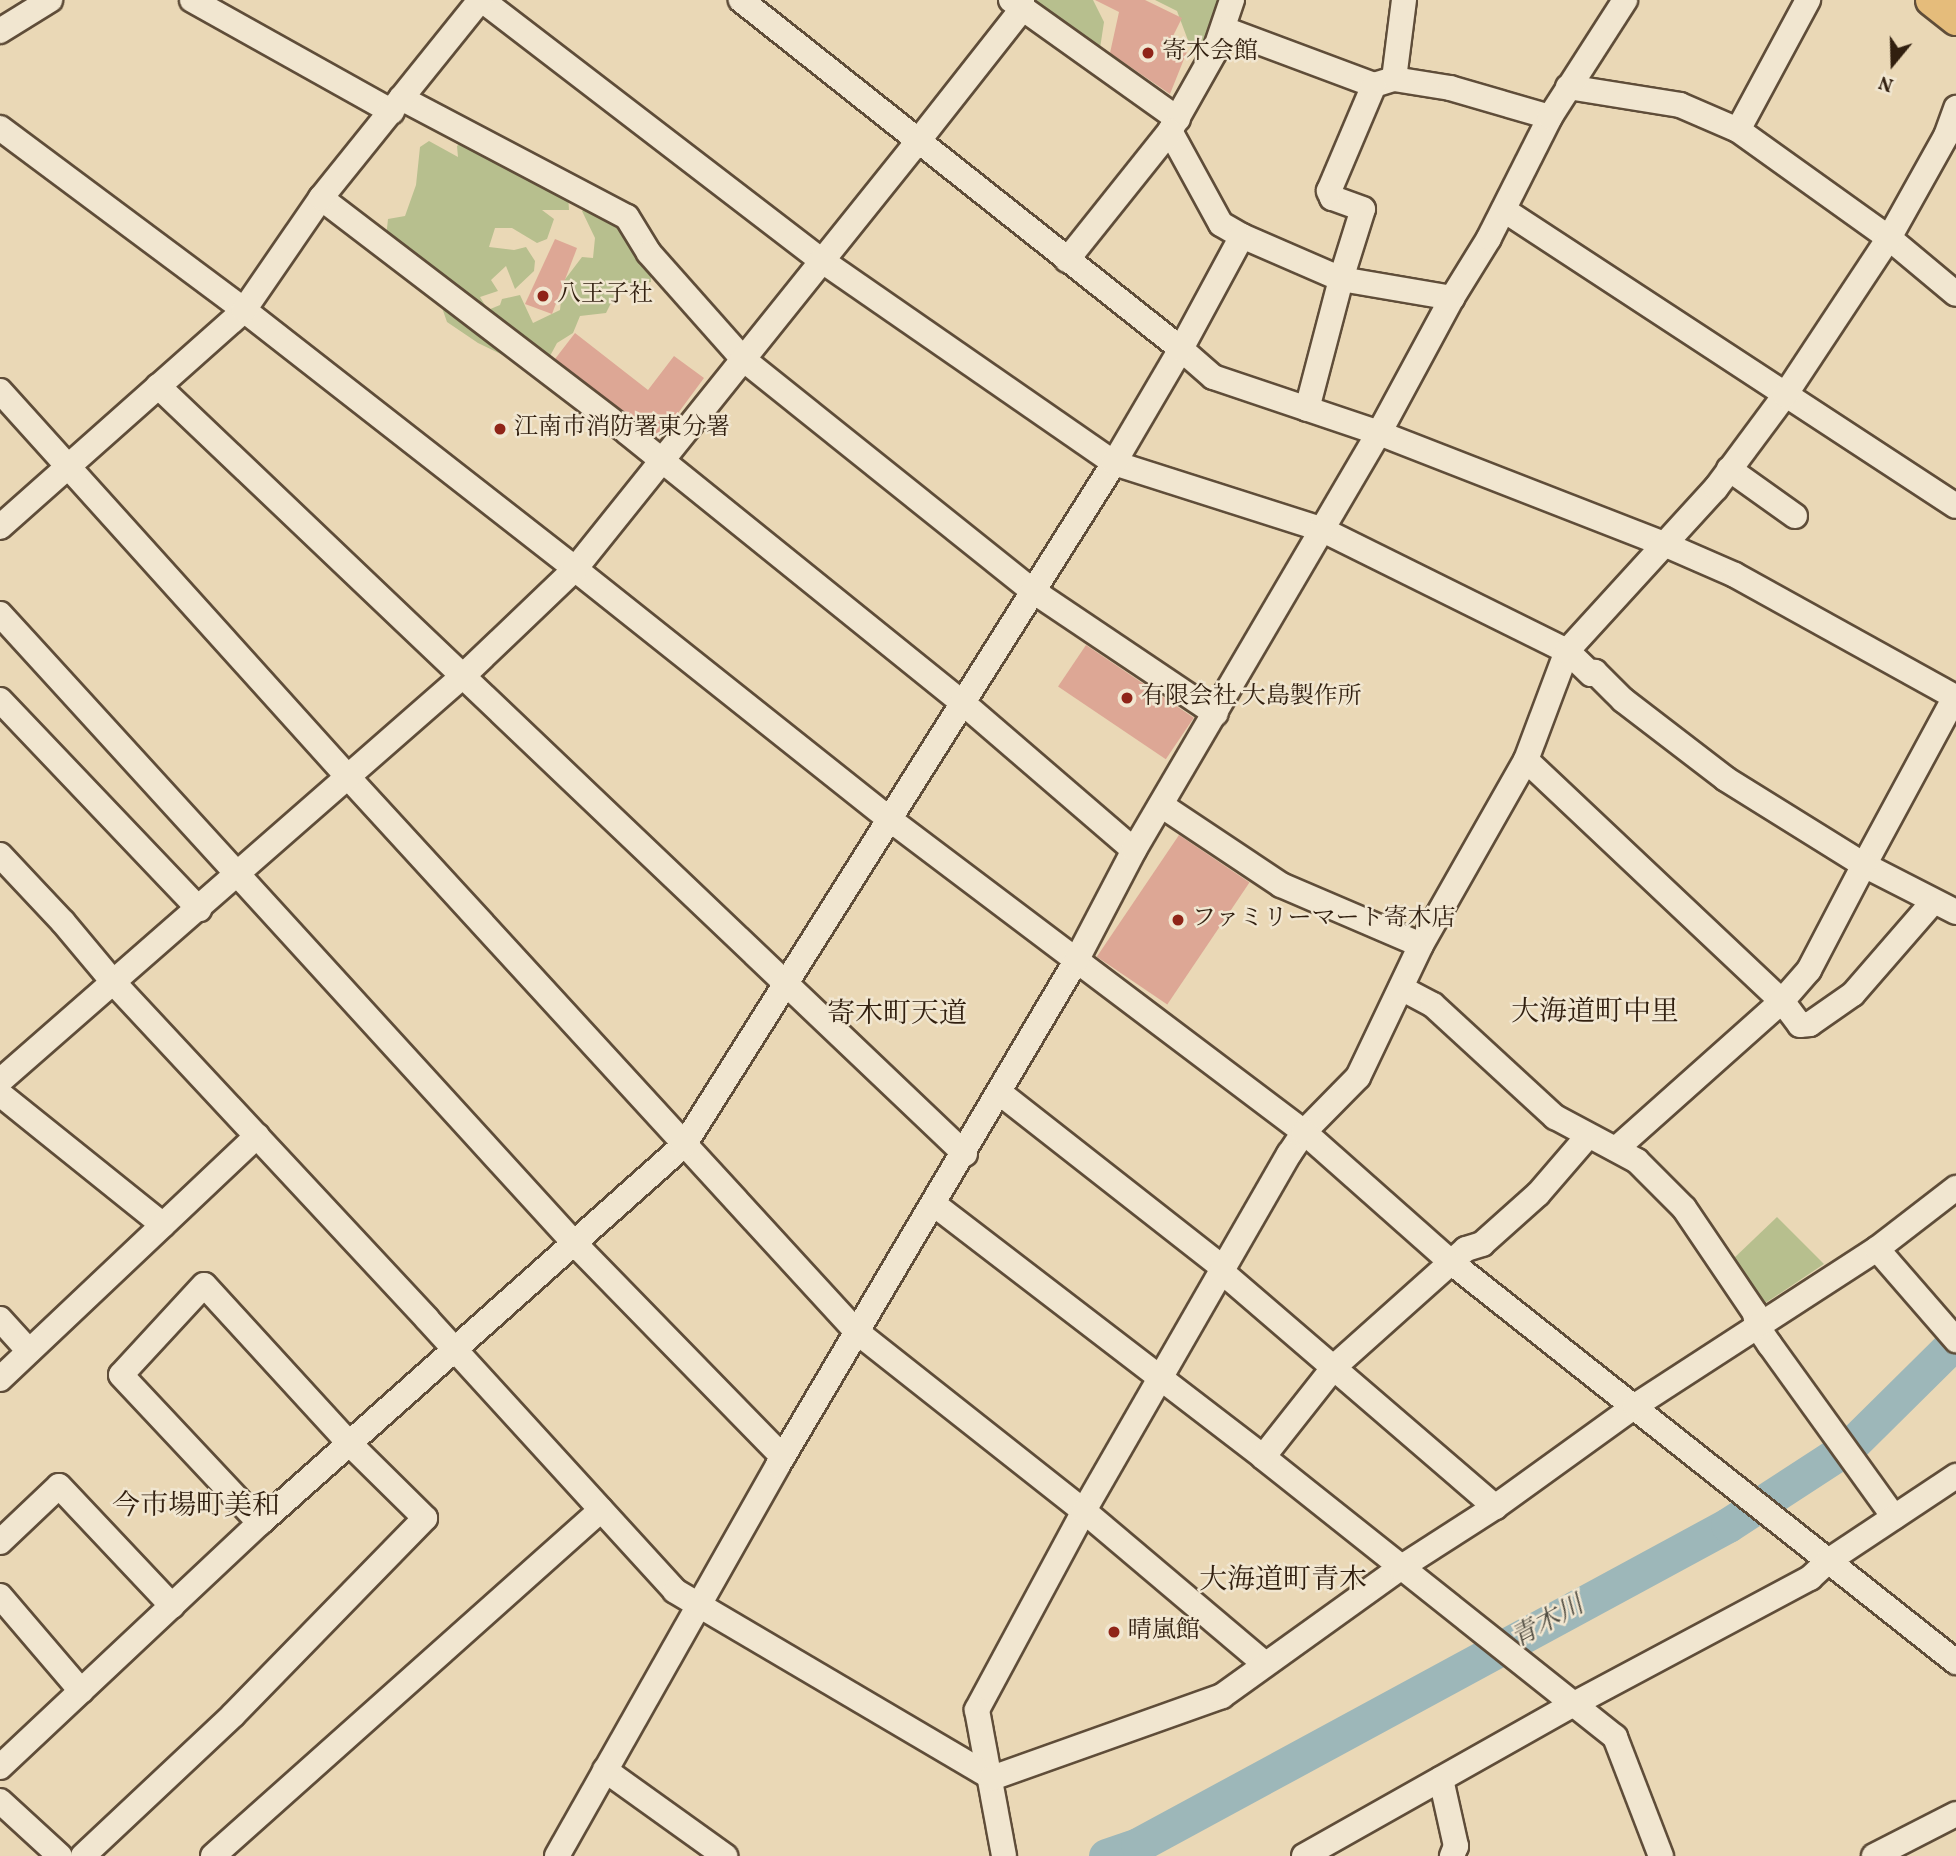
<!DOCTYPE html>
<meta charset="utf-8">
<style>
body{margin:0}
#map{position:relative;width:1956px;height:1856px;overflow:hidden;background:#ead8b6;font-family:Vollkorn,"Noto Serif JP",serif}
div>[style]{position:absolute}
.green>*{inset:0;background:#b7bf8e}
.river>*{height:35px;margin:-17.5px;padding:0 17.5px;transform-origin:17.5px;border-radius:17.5px;background:#9db7b9}
.building>*{inset:0;background:#dda795;transform-origin:0 0}
.roads{filter:drop-shadow(2px 0 #5f4d39) drop-shadow(-2px 0 #5f4d39) drop-shadow(0 2px #5f4d39) drop-shadow(0 -2px #5f4d39)}
.minor>*{height:24px;margin:-12px;padding:0 12px;transform-origin:12px;border-radius:12px;background:#f1e6d0}
.major>*{height:32px;margin:-16px;padding:0 16px;transform-origin:16px;border-radius:16px;background:#e5bc7b}
.dots>*{width:19px;height:19px;translate:-50% -50%;box-sizing:border-box;border:4px solid #f1e6d0;border-radius:50%}
span{translate:-50% -50%;white-space:nowrap;text-align:center;line-height:1.15;-webkit-text-stroke:5px #f1e6d0;paint-order:stroke}
.poi-label{font-size:24px;color:#311f0f}
.left{translate:0 -50%;text-align:left}
.water-label{font-size:26px;color:#514d42;font-style:italic}
.quarter-label{font-size:28px;color:#311f0f}
.north{position:absolute;left:1858px;top:28px;width:70px;height:70px;-webkit-text-stroke:5px #f1e6d0;paint-order:stroke;rotate:199deg;font-size:19px;font-weight:700;line-height:28px;text-align:center;color:#311f0f}
.north::after{content:'';display:block;margin:auto;width:24px;height:32px;background:#311f0f;clip-path:polygon(50% 0,100% 100%,50% 72%,0 100%)}
</style>
<div id="map">
<div class="green">
<div style="clip-path:polygon(1030px 0,1093px 0,1104px 22px,1099px 55px)"></div>
<div style="clip-path:polygon(1155px 0,1226px 0,1204px 51px,1192px 51px,1177px 11px)"></div>
<div style="clip-path:polygon(470px 134px,568px 193px,569px 210px,542px 210px,554px 219px,547px 239px,537px 243px,512px 228px,495px 228px,489px 247px,514px 250px,526px 247px,535px 261px,534px 271px,515px 289px,506px 266px,491px 280px,498px 291px,480px 297px,488px 310px,500px 305px,502px 299px,520px 295px,533px 323px,560px 310px,563px 282px,582px 257px,593px 258px,595px 238px,582px 211px,592px 203px,649px 253px,651px 282px,619px 287px,606px 313px,580px 316px,573px 333px,557px 343px,550px 356px,549px 373px,536px 371px,478px 343px,447px 322px,440px 302px,443px 277px,430px 265px,422px 275px,385px 247px,388px 219px,405px 216px,416px 185px,420px 147px,429px 141px,458px 157px,457px 146px)"></div>
<div style="clip-path:polygon(1777px 1217px,1824px 1264px,1761px 1306px,1732px 1260px)"></div>
</div>
<div class="river">
<div style="left:1106px;top:1856px;width:34px;rotate:-19deg"></div>
<div style="left:1138px;top:1845px;width:671px;rotate:-28.47deg"></div>
<div style="left:1728px;top:1525px;width:147px;rotate:-33deg"></div>
<div style="left:1851px;top:1445px;width:148px;rotate:-44.7deg"></div>
</div>
<div class="building">
<div style="clip-path:polygon(1095px 0,1145px 0,1182px 18px,1170px 42px,1188px 49px,1170px 94px,1110px 53px,1119px 12px)"></div>
<div style="clip-path:polygon(555px 239px,577px 248px,552px 314px,525px 304px)"></div>
<div style="clip-path:polygon(575px 333px,648px 390px,674px 356px,704px 378px,659px 439px,555px 359px)"></div>
<div style="left:1086px;top:645px;width:130px;height:50px;rotate:34deg"></div>
<div style="left:1179px;top:835px;width:85px;height:147px;rotate:34deg"></div>
</div>
<div class="roads">
<div class="minor">
<div style="left:192px;top:0;width:229px;rotate:29.2deg"></div>
<div style="left:482px;top:0;width:427px;rotate:37.5deg"></div>
<div style="left:821px;top:260px;width:356px;rotate:34.7deg"></div>
<div style="left:1114px;top:463px;width:217px;rotate:17.7deg"></div>
<div style="left:1321px;top:529px;width:275px;rotate:26.4deg"></div>
<div style="left:1567px;top:651px;width:116px;rotate:110.6deg"></div>
<div style="left:1526px;top:760px;width:213px;rotate:119.6deg"></div>
<div style="left:1421px;top:945px;width:146px;rotate:115.5deg"></div>
<div style="left:1358px;top:1077px;width:77px;rotate:134.5deg"></div>
<div style="left:1304px;top:1132px;width:27px;rotate:124deg"></div>
<div style="left:1289px;top:1154px;width:412px;rotate:119.9deg"></div>
<div style="left:1084px;top:1511px;width:226px;rotate:118.3deg"></div>
<div style="left:977px;top:1710px;width:148px;rotate:79.5deg"></div>
<div style="left:1011px;top:0;width:205px;rotate:35.5deg"></div>
<div style="left:1232px;top:0;width:56px;rotate:108.8deg"></div>
<div style="left:1214px;top:53px;width:90px;rotate:119.4deg"></div>
<div style="left:1170px;top:131px;width:106px;rotate:61.3deg"></div>
<div style="left:1221px;top:224px;width:24px;rotate:30deg"></div>
<div style="left:1242px;top:236px;width:108px;rotate:23.5deg"></div>
<div style="left:1341px;top:279px;width:113px;rotate:9.7deg"></div>
<div style="left:1224px;top:29px;width:160px;rotate:20.5deg"></div>
<div style="left:1374px;top:85px;width:21px;rotate:-17deg"></div>
<div style="left:1394px;top:79px;width:57px;rotate:9.1deg"></div>
<div style="left:1450px;top:88px;width:104px;rotate:16.2deg"></div>
<div style="left:0;top:31px;width:59px;rotate:-31.8deg"></div>
<div style="left:1394px;top:79px;width:80px;rotate:-82.8deg"></div>
<div style="left:1568px;top:87px;width:113px;rotate:9.1deg"></div>
<div style="left:1680px;top:105px;width:63px;rotate:23.3deg"></div>
<div style="left:1738px;top:130px;width:186px;rotate:35.6deg"></div>
<div style="left:1889px;top:238px;width:87px;rotate:39.9deg"></div>
<div style="left:401px;top:98px;width:255px;rotate:27.8deg"></div>
<div style="left:627px;top:217px;width:42px;rotate:58.6deg"></div>
<div style="left:649px;top:253px;width:142px;rotate:48.4deg"></div>
<div style="left:743px;top:359px;width:371px;rotate:38.7deg"></div>
<div style="left:1033px;top:591px;width:220px;rotate:33.9deg"></div>
<div style="left:0;top:128px;width:304px;rotate:36.7deg"></div>
<div style="left:244px;top:310px;width:420px;rotate:38deg"></div>
<div style="left:575px;top:569px;width:400px;rotate:38.5deg"></div>
<div style="left:888px;top:818px;width:521px;rotate:37.05deg"></div>
<div style="left:1304px;top:1132px;width:198px;rotate:41.5deg"></div>
<div style="left:1452px;top:1263px;width:643px;rotate:38.37deg"></div>
<div style="left:1738px;top:130px;width:148px;rotate:-61.7deg"></div>
<div style="left:321px;top:198px;width:387px;rotate:37.4deg"></div>
<div style="left:628px;top:433px;width:430px;rotate:38.9deg"></div>
<div style="left:963px;top:703px;width:225px;rotate:40.7deg"></div>
<div style="left:1504px;top:210px;width:540px;rotate:33.22deg"></div>
<div style="left:1242px;top:236px;width:128px;rotate:118.4deg"></div>
<div style="left:1181px;top:349px;width:43px;rotate:41.2deg"></div>
<div style="left:1213px;top:377px;width:175px;rotate:18.6deg"></div>
<div style="left:1379px;top:433px;width:306px;rotate:21.3deg"></div>
<div style="left:1664px;top:544px;width:77px;rotate:23.6deg"></div>
<div style="left:1735px;top:575px;width:252px;rotate:29deg"></div>
<div style="left:1955px;top:697px;width:191px;rotate:118.4deg"></div>
<div style="left:1864px;top:865px;width:103px;rotate:27.1deg"></div>
<div style="left:1067px;top:260px;width:165px;rotate:-51.4deg"></div>
<div style="left:158px;top:386px;width:1114px;rotate:43.58deg"></div>
<div style="left:0;top:391px;width:520px;rotate:47.96deg"></div>
<div style="left:348px;top:777px;width:753px;rotate:47.48deg"></div>
<div style="left:857px;top:1332px;width:289px;rotate:38.3deg"></div>
<div style="left:1084px;top:1511px;width:237px;rotate:40.2deg"></div>
<div style="left:1307px;top:409px;width:134px;rotate:-75.3deg"></div>
<div style="left:1341px;top:279px;width:73px;rotate:-72.6deg"></div>
<div style="left:1363px;top:209px;width:33px;rotate:-160deg"></div>
<div style="left:1332px;top:198px;width:8px;rotate:-113deg"></div>
<div style="left:1329px;top:191px;width:115px;rotate:-67deg"></div>
<div style="left:1729px;top:469px;width:81px;rotate:35.5deg"></div>
<div style="left:0;top:527px;width:327px;rotate:-41.6deg"></div>
<div style="left:244px;top:310px;width:136px;rotate:-55.5deg"></div>
<div style="left:321px;top:198px;width:254px;rotate:-51.2deg"></div>
<div style="left:0;top:614px;width:854px;rotate:47.61deg"></div>
<div style="left:576px;top:1245px;width:296px;rotate:45.7deg"></div>
<div style="left:0;top:700px;width:289px;rotate:46.4deg"></div>
<div style="left:1526px;top:760px;width:352px;rotate:43.3deg"></div>
<div style="left:1782px;top:1001px;width:30px;rotate:53deg"></div>
<div style="left:1800px;top:1025px;width:10px;rotate:-6deg"></div>
<div style="left:1810px;top:1024px;width:52px;rotate:-34.9deg"></div>
<div style="left:1853px;top:994px;width:122px;rotate:-49deg"></div>
<div style="left:1161px;top:805px;width:144px;rotate:33.7deg"></div>
<div style="left:1281px;top:885px;width:152px;rotate:23.2deg"></div>
<div style="left:0;top:855px;width:92px;rotate:46.8deg"></div>
<div style="left:63px;top:922px;width:80px;rotate:50.1deg"></div>
<div style="left:114px;top:983px;width:459px;rotate:47deg"></div>
<div style="left:427px;top:1319px;width:368px;rotate:47.6deg"></div>
<div style="left:675px;top:1591px;width:368px;rotate:30.5deg"></div>
<div style="left:992px;top:1778px;width:244px;rotate:-19.6deg"></div>
<div style="left:1222px;top:1696px;width:219px;rotate:-35.7deg"></div>
<div style="left:1400px;top:1568px;width:113px;rotate:-32.7deg"></div>
<div style="left:1495px;top:1507px;width:173px;rotate:-35.8deg"></div>
<div style="left:1635px;top:1406px;width:288px;rotate:-33deg"></div>
<div style="left:1877px;top:1249px;width:100px;rotate:-37.7deg"></div>
<div style="left:1401px;top:988px;width:36px;rotate:28deg"></div>
<div style="left:1433px;top:1005px;width:166px;rotate:42.6deg"></div>
<div style="left:1555px;top:1117px;width:93px;rotate:28.2deg"></div>
<div style="left:1637px;top:1161px;width:66px;rotate:45deg"></div>
<div style="left:1684px;top:1208px;width:127px;rotate:55.9deg"></div>
<div style="left:1755px;top:1313px;width:13px;rotate:81deg"></div>
<div style="left:1757px;top:1326px;width:23px;rotate:56deg"></div>
<div style="left:1770px;top:1345px;width:212px;rotate:54.2deg"></div>
<div style="left:0;top:1081px;width:615px;rotate:-41.18deg"></div>
<div style="left:463px;top:676px;width:155px;rotate:-43.7deg"></div>
<div style="left:575px;top:569px;width:550px;rotate:-51.28deg"></div>
<div style="left:919px;top:140px;width:167px;rotate:-51.8deg"></div>
<div style="left:1022px;top:9px;width:9px;rotate:-90deg"></div>
<div style="left:1000px;top:1093px;width:283px;rotate:38.1deg"></div>
<div style="left:0;top:1094px;width:209px;rotate:38.8deg"></div>
<div style="left:1616px;top:1149px;width:222px;rotate:-41.7deg"></div>
<div style="left:1782px;top:1001px;width:41px;rotate:-48.9deg"></div>
<div style="left:1809px;top:970px;width:119px;rotate:-62.4deg"></div>
<div style="left:1864px;top:865px;width:163px;rotate:-148.1deg"></div>
<div style="left:1726px;top:779px;width:130px;rotate:-142.5deg"></div>
<div style="left:1623px;top:700px;width:40px;rotate:-135deg"></div>
<div style="left:1595px;top:672px;width:4px;rotate:153deg"></div>
<div style="left:1591px;top:674px;width:33px;rotate:-136deg"></div>
<div style="left:1567px;top:651px;width:221px;rotate:-47.6deg"></div>
<div style="left:1716px;top:488px;width:116px;rotate:-53.4deg"></div>
<div style="left:1785px;top:395px;width:188px;rotate:-56.5deg"></div>
<div style="left:1889px;top:238px;width:117px;rotate:-60.8deg"></div>
<div style="left:1946px;top:136px;width:30px;rotate:-70deg"></div>
<div style="left:935px;top:1205px;width:414px;rotate:37.5deg"></div>
<div style="left:1263px;top:1457px;width:450px;rotate:38.5deg"></div>
<div style="left:1615px;top:1737px;width:128px;rotate:68.9deg"></div>
<div style="left:1877px;top:1249px;width:121px;rotate:49deg"></div>
<div style="left:1221px;top:1271px;width:362px;rotate:40.7deg"></div>
<div style="left:0;top:1319px;width:43px;rotate:47.8deg"></div>
<div style="left:0;top:1379px;width:354px;rotate:-43.4deg"></div>
<div style="left:1263px;top:1457px;width:115px;rotate:-51.7deg"></div>
<div style="left:1334px;top:1367px;width:177px;rotate:-41.8deg"></div>
<div style="left:1466px;top:1249px;width:17px;rotate:-17deg"></div>
<div style="left:1482px;top:1244px;width:75px;rotate:-41.8deg"></div>
<div style="left:1538px;top:1194px;width:77px;rotate:-49.2deg"></div>
<div style="left:0;top:1542px;width:81px;rotate:-43.5deg"></div>
<div style="left:59px;top:1486px;width:165px;rotate:46.7deg"></div>
<div style="left:0;top:1596px;width:125px;rotate:49.5deg"></div>
<div style="left:0;top:1767px;width:357px;rotate:-43.2deg"></div>
<div style="left:260px;top:1523px;width:568px;rotate:-41.72deg"></div>
<div style="left:684px;top:1145px;width:806px;rotate:-57.77deg"></div>
<div style="left:1114px;top:463px;width:132px;rotate:-59.6deg"></div>
<div style="left:1181px;top:349px;width:562px;rotate:-141.58deg"></div>
<div style="left:605px;top:1770px;width:148px;rotate:35.6deg"></div>
<div style="left:1441px;top:1779px;width:69px;rotate:77.4deg"></div>
<div style="left:1456px;top:1846px;width:11px;rotate:112deg"></div>
<div style="left:0;top:1801px;width:81px;rotate:42.5deg"></div>
<div style="left:83px;top:1856px;width:206px;rotate:-43.2deg"></div>
<div style="left:233px;top:1715px;width:275px;rotate:-45.7deg"></div>
<div style="left:425px;top:1518px;width:107px;rotate:-135.4deg"></div>
<div style="left:349px;top:1443px;width:214px;rotate:-132.5deg"></div>
<div style="left:204px;top:1285px;width:122px;rotate:132.7deg"></div>
<div style="left:121px;top:1375px;width:203px;rotate:46.8deg"></div>
<div style="left:213px;top:1856px;width:520px;rotate:-41.73deg"></div>
<div style="left:557px;top:1856px;width:449px;rotate:-60.5deg"></div>
<div style="left:778px;top:1465px;width:586px;rotate:-59.41deg"></div>
<div style="left:1076px;top:961px;width:125px;rotate:-62.4deg"></div>
<div style="left:1134px;top:850px;width:484px;rotate:-59.6deg"></div>
<div style="left:1379px;top:433px;width:153px;rotate:-61.6deg"></div>
<div style="left:1452px;top:298px;width:70px;rotate:-58.3deg"></div>
<div style="left:1489px;top:238px;width:136px;rotate:-63.2deg"></div>
<div style="left:1550px;top:117px;width:139px;rotate:-57.3deg"></div>
<div style="left:1304px;top:1856px;width:310px;rotate:-29.4deg"></div>
<div style="left:1574px;top:1704px;width:268px;rotate:-28.1deg"></div>
<div style="left:1810px;top:1578px;width:25px;rotate:-43deg"></div>
<div style="left:1828px;top:1561px;width:154px;rotate:-33.6deg"></div>
<div style="left:1874px;top:1856px;width:92px;rotate:-27.1deg"></div>
</div>
<div class="major">
<div style="left:1932px;top:0;width:31px;rotate:38deg"></div>
</div>
</div>
<div class="dots">
<div style="left:1148px;top:53px;background:#8f2418"></div>
<div style="left:543px;top:296px;background:#8f2418"></div>
<div style="left:500px;top:429px;background:#8f2418"></div>
<div style="left:1127px;top:698px;background:#8f2418"></div>
<div style="left:1178px;top:920px;background:#8f2418"></div>
<div style="left:1114px;top:1632px;background:#8f2418"></div>
</div>
<div class="poi-label">
<span class="left" style="left:1162px;top:53px">寄木会館</span>
<span class="left" style="left:557px;top:296px">八王子社</span>
<span class="left" style="left:514px;top:429px">江南市消防署東分署</span>
<span class="left" style="left:1141px;top:698px">有限会社 大島製作所</span>
<span class="left" style="left:1192px;top:920px">ファミリーマート寄木店</span>
<span class="left" style="left:1128px;top:1632px">晴嵐館</span>
</div>
<div class="water-label">
<span style="left:1548px;top:1623px;rotate:-29deg">青木川</span>
</div>
<div class="quarter-label">
<span style="left:1595px;top:1013px">大海道町中里</span>
<span style="left:897px;top:1015px">寄木町天道</span>
<span style="left:196px;top:1507px">今市場町美和</span>
<span style="left:1283px;top:1581px">大海道町青木</span>
</div>
<div class="north">N</div>
</div>
